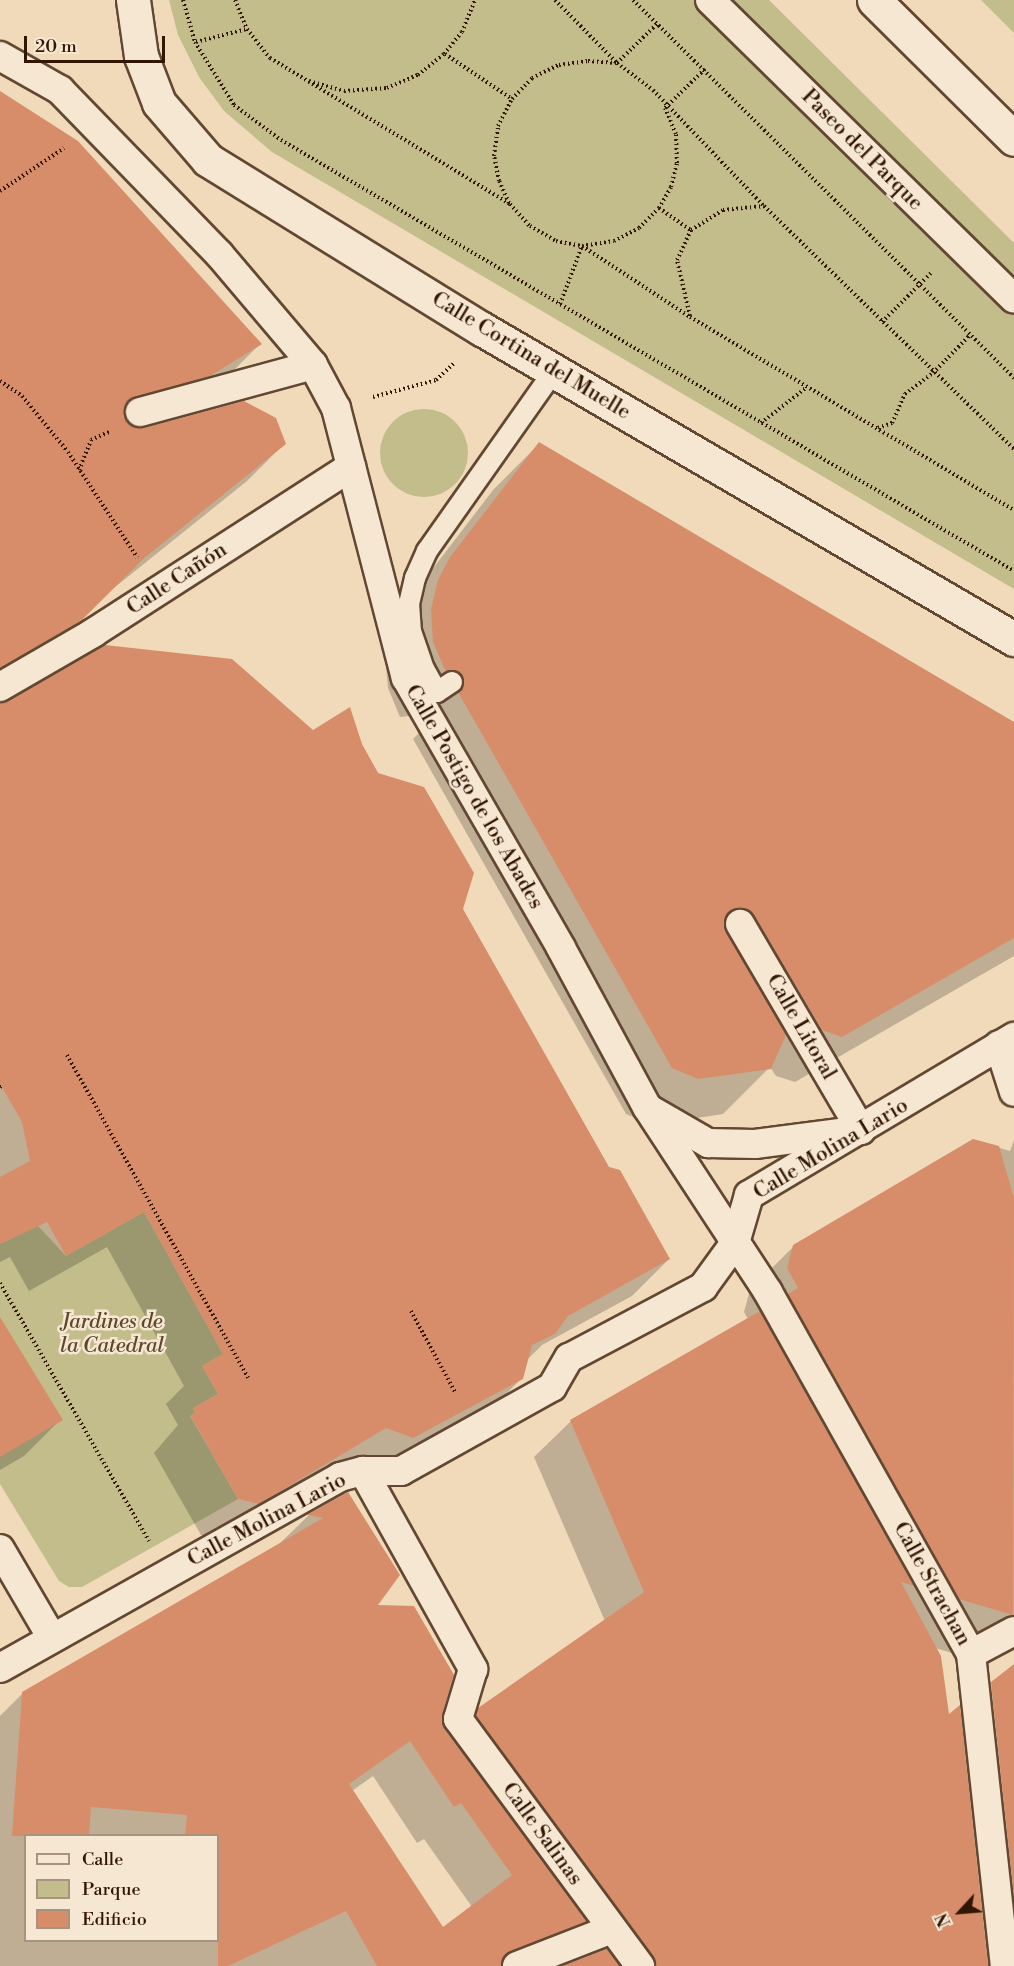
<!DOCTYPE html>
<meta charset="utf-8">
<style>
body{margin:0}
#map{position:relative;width:1014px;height:1966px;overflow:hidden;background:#f1daba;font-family:"Libre Bodoni",serif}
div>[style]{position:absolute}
.green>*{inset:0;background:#c2bd8a}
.round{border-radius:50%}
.shadow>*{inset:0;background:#0003}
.building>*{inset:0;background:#d78d69}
.path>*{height:4px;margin-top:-2px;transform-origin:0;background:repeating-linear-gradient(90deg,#321604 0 1.5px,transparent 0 4.5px)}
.roads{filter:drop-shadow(2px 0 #624732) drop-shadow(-2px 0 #624732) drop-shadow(0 2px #624732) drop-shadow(0 -2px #624732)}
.service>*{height:20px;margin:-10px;padding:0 10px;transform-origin:10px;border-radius:10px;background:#f6e7d2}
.pedestrian>*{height:28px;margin:-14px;padding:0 14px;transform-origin:14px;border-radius:14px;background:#f6e7d2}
.minor>*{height:33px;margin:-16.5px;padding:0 16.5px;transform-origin:16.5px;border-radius:16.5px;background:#f6e7d2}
.tertiary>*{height:33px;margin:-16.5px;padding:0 16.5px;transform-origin:16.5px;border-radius:16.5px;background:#f6e7d2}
span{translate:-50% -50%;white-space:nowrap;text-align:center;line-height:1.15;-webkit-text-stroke:5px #f6e7d2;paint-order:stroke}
.street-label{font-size:21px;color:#321604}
.park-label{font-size:21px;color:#5d482c;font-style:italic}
.legend{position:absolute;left:24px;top:1834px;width:195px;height:108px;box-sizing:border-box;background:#f6e7d2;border:2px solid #a89380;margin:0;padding:8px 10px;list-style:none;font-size:18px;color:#321604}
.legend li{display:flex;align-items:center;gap:12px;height:30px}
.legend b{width:30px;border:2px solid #a89380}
.north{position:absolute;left:930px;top:1882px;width:60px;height:60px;-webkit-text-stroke:4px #f6e7d2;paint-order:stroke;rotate:244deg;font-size:16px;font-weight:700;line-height:24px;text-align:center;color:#321604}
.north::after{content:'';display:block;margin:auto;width:21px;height:27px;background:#321604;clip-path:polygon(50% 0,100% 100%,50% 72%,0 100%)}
.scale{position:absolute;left:24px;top:36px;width:141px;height:27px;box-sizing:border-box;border:3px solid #321604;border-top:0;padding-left:8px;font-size:18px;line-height:21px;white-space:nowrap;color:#321604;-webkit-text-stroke:4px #f6e7d2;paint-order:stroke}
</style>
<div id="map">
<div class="green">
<div style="clip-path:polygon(169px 0,769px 0,1014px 243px,1014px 589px,272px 152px,224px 111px,199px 77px,178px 35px)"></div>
<div style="clip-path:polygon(981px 0,1014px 0,1014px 33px)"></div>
<div class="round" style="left:380px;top:409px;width:88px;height:88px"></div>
<div style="clip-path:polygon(144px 1212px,223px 1354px,202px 1366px,218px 1394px,193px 1408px,195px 1413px,190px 1416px,238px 1499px,82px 1587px,69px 1587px,59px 1581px,0 1484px,0 1244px,38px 1226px,66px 1256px)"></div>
</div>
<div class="shadow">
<div style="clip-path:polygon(0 93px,260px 344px,223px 381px,171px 413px,131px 425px,136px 430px,244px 402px,284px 444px,247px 481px,104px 596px,42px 658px,0 682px)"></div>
<div style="clip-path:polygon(539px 444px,1014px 724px,1014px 956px,795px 1082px,776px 1076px,770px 1067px,723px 1114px,652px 1125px,626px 1114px,413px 739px,418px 734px,417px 722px,410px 716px,400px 717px,388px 688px,385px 656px,392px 628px,405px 605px,493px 490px)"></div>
<div style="clip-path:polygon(0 704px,313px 732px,361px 745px,462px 909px,608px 1168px,669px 1259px,632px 1296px,542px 1345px,526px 1361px,522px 1378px,485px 1415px,375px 1474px,221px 1540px,201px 1535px,154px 1453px,178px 1425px,166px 1404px,184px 1386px,107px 1247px,29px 1291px,10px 1257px,0 1262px)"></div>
<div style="clip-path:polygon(evenodd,974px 1140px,1010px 1151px,1014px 1140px,1014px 1623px,959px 1655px,935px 1648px,948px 1716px,960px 1715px,1014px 1666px,1014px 1966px,567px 1966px,590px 1957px,573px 1933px,526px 1966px,0 1966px,0 1716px,23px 1693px,277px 1546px,308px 1516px,347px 1494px,375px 1606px,441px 1715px,450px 1739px,479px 1709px,605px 1621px,534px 1457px,571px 1421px,748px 1319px,744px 1312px,750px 1290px,794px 1246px,974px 1140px,373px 1776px,417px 1843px,424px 1839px,472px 1907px,443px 1929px,352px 1791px,373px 1776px,974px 1140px,26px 1836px,218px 1836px,218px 1940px,26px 1940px,26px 1836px)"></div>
<div style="clip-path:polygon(0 1320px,61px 1419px,24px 1456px,0 1470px)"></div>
</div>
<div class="building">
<div style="clip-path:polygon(0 91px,78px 141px,262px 344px,210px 376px,129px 400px,124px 408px,128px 423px,144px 428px,244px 401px,276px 418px,286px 444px,143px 559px,81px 621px,0 668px)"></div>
<div style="clip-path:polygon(539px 442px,1014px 722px,1014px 938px,842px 1037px,822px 1030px,754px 915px,740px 908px,732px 910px,725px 916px,726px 932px,786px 1035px,771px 1069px,698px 1079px,672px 1068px,458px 692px,463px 687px,462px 676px,457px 671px,446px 672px,433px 642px,431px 609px,438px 580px,450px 557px)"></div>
<div style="clip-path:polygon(105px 645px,232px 659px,313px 730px,350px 707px,362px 744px,378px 773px,424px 787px,474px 873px,463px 909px,609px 1167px,620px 1170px,670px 1259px,568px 1316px,555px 1334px,532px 1345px,523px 1379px,413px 1438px,386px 1428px,259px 1504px,238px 1499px,190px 1415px,195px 1413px,193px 1408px,218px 1394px,202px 1366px,223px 1354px,144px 1212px,66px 1256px,47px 1222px,0 1244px,0 1177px,30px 1161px,22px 1122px,0 1084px,0 703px)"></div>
<div style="clip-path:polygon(973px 1139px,999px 1146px,1014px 1198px,1013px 1615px,959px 1599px,788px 1294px,798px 1288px,787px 1268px,793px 1245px)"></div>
<div style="clip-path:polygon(760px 1311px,914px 1586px,901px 1582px,941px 1656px,949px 1714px,960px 1705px,988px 1966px,656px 1966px,653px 1956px,476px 1716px,478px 1708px,644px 1592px,570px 1420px)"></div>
<div style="clip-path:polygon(0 1317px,63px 1420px,0 1457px)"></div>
<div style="clip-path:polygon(evenodd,348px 1492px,400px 1575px,378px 1605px,414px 1606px,454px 1675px,442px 1715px,445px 1729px,587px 1921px,511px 1951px,501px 1966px,377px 1966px,346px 1911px,228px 1966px,218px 1966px,218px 1836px,185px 1836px,187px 1815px,91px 1807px,89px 1836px,12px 1836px,22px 1692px,323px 1518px,307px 1515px,348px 1492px,410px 1741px,454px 1807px,461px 1803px,512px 1875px,443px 1927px,349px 1784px,410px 1741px)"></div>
<div style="clip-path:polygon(1014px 1664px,1014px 1896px,991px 1682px)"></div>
<div style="clip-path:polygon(607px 1949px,620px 1966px,562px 1966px)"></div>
</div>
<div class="path">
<div style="left:183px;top:0;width:44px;rotate:74.1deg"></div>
<div style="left:195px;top:42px;width:74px;rotate:58.2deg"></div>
<div style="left:234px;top:105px;width:59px;rotate:36.7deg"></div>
<div style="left:281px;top:140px;width:850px;rotate:30.46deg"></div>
<div style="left:235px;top:0;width:31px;rotate:68deg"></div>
<div style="left:247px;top:29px;width:37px;rotate:52deg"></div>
<div style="left:270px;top:58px;width:281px;rotate:31.3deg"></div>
<div style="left:510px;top:204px;width:30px;rotate:48deg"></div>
<div style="left:530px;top:226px;width:30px;rotate:30deg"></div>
<div style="left:556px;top:241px;width:26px;rotate:11deg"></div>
<div style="left:582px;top:246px;width:129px;rotate:33.3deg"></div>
<div style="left:690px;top:317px;width:377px;rotate:30.8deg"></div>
<div style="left:555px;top:0;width:88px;rotate:45.5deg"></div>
<div style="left:617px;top:63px;width:45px;rotate:36.9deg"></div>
<div style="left:653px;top:90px;width:161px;rotate:46.3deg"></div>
<div style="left:764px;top:206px;width:349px;rotate:44.2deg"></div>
<div style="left:633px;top:0;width:537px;rotate:44.77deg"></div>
<div style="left:196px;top:42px;width:53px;rotate:-14.3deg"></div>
<div style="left:445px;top:54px;width:81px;rotate:33.9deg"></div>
<div style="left:309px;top:81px;width:36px;rotate:16deg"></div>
<div style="left:344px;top:91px;width:43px;rotate:-4deg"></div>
<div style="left:387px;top:88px;width:34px;rotate:-23deg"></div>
<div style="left:418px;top:75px;width:33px;rotate:-39deg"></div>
<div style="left:444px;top:54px;width:28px;rotate:-51deg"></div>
<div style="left:462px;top:32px;width:35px;rotate:-68deg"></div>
<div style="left:0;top:191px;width:77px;rotate:-33.9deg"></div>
<div style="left:509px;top:203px;width:24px;rotate:-114deg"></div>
<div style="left:499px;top:181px;width:25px;rotate:-101deg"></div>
<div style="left:494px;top:156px;width:30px;rotate:-82deg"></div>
<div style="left:498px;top:126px;width:30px;rotate:-63deg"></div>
<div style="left:512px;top:99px;width:29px;rotate:-46deg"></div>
<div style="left:532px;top:78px;width:30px;rotate:-26deg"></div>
<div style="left:559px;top:65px;width:29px;rotate:-8deg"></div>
<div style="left:588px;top:61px;width:29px;rotate:4deg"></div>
<div style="left:617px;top:63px;width:56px;rotate:-44.3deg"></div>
<div style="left:659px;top:208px;width:39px;rotate:35deg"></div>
<div style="left:560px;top:304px;width:62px;rotate:-69.2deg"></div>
<div style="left:582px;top:246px;width:32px;rotate:-9deg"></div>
<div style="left:614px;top:241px;width:28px;rotate:-27deg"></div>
<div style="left:639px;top:228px;width:28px;rotate:-45deg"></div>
<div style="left:659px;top:208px;width:24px;rotate:-60deg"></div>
<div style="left:671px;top:187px;width:25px;rotate:-76deg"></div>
<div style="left:677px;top:163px;width:29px;rotate:-92deg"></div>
<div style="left:676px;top:134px;width:28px;rotate:-113deg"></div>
<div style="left:665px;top:108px;width:56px;rotate:-44.3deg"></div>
<div style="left:690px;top:316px;width:57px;rotate:-103.1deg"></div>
<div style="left:677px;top:260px;width:33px;rotate:-65deg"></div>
<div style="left:691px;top:230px;width:38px;rotate:-32deg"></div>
<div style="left:723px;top:210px;width:41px;rotate:-5.6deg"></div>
<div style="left:882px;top:322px;width:69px;rotate:-45deg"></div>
<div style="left:0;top:381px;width:27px;rotate:34deg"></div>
<div style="left:22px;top:396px;width:72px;rotate:50.6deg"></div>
<div style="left:68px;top:452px;width:126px;rotate:56.7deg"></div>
<div style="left:373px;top:397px;width:65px;rotate:-15.1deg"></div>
<div style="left:436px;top:380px;width:26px;rotate:-43deg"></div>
<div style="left:761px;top:423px;width:58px;rotate:-38deg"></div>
<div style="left:878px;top:428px;width:15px;rotate:-20deg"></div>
<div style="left:892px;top:423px;width:32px;rotate:-66deg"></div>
<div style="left:905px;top:394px;width:35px;rotate:-37deg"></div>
<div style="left:933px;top:373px;width:53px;rotate:-45.8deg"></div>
<div style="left:79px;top:470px;width:32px;rotate:-68deg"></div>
<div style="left:91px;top:440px;width:20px;rotate:-24deg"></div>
<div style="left:67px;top:1055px;width:370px;rotate:60.7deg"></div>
<div style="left:0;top:1087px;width:2px;rotate:-27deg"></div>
<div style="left:0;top:1283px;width:298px;rotate:60deg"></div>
<div style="left:411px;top:1311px;width:94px;rotate:61.5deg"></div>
</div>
<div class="roads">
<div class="service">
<div style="left:452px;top:682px;width:18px;rotate:146deg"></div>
<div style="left:437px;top:692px;width:26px;rotate:-119deg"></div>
<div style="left:424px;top:669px;width:39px;rotate:-109deg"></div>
<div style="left:411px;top:632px;width:28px;rotate:-94deg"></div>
<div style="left:409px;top:604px;width:27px;rotate:-77deg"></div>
<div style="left:415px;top:578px;width:30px;rotate:-66deg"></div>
<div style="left:427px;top:551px;width:220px;rotate:-54.8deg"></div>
</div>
<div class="pedestrian">
<div style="left:710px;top:0;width:426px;rotate:44.5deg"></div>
<div style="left:0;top:56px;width:69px;rotate:29.5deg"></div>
<div style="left:60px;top:90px;width:228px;rotate:45.9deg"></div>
<div style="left:219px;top:254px;width:145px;rotate:49.7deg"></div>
<div style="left:313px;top:365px;width:49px;rotate:61.9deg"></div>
<div style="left:336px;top:408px;width:279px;rotate:75.5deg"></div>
<div style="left:406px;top:678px;width:311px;rotate:60.1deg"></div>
<div style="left:561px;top:948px;width:181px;rotate:61.6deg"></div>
<div style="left:647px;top:1107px;width:221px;rotate:56.8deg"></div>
<div style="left:768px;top:1292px;width:415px;rotate:60.7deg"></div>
<div style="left:971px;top:1654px;width:314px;rotate:83.8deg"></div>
<div style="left:140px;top:412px;width:179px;rotate:-15.2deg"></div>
<div style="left:0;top:687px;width:108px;rotate:-30.1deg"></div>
<div style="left:93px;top:633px;width:307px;rotate:-32.8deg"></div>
<div style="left:999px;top:1045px;width:49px;rotate:72.3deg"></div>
<div style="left:651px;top:1110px;width:66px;rotate:30.1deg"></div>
<div style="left:708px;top:1143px;width:47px;rotate:1.2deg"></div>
<div style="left:755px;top:1144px;width:107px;rotate:-7.5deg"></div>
<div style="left:861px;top:1130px;width:239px;rotate:-120.4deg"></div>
<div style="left:363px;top:1471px;width:227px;rotate:60.9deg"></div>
<div style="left:473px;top:1669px;width:52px;rotate:106.7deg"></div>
<div style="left:458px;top:1719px;width:307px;rotate:53.6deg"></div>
<div style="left:0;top:1549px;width:103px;rotate:59.7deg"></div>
<div style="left:971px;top:1654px;width:49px;rotate:-28.1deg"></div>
<div style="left:0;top:1668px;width:390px;rotate:-29.3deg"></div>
<div style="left:340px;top:1477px;width:24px;rotate:-15deg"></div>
<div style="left:363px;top:1471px;width:38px"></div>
<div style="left:401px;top:1471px;width:173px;rotate:-29.1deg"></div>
<div style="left:552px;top:1387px;width:34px;rotate:-60deg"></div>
<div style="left:569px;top:1358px;width:152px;rotate:-27.9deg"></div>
<div style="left:703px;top:1287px;width:54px;rotate:-54deg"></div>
<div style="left:735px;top:1243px;width:50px;rotate:-73.7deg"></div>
<div style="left:749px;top:1195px;width:309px;rotate:-30.8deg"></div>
<div style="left:517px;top:1966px;width:102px;rotate:-21.3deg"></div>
</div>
<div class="minor">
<div style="left:133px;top:0;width:57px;rotate:81.9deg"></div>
<div style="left:141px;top:56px;width:50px;rotate:69deg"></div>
<div style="left:159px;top:103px;width:75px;rotate:49.3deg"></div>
<div style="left:208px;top:160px;width:322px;rotate:31.7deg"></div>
<div style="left:482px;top:329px;width:616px;rotate:30.23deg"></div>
</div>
<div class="tertiary">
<div style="left:874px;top:0;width:197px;rotate:44.8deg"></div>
</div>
</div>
<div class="street-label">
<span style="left:862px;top:150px;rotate:45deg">Paseo del Parque</span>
<span style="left:531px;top:356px;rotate:31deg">Calle Cortina del Muelle</span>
<span style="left:177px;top:579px;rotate:-33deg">Calle Cañón</span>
<span style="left:474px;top:797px;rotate:60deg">Calle Postigo de los Abades</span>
<span style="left:801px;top:1027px;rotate:60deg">Calle Litoral</span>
<span style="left:831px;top:1149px;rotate:-31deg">Calle Molina Lario</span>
<span style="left:267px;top:1520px;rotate:-28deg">Calle Molina Lario</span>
<span style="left:932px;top:1584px;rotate:61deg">Calle Strachan</span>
<span style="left:542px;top:1834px;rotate:54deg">Calle Salinas</span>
</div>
<div class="park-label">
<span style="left:112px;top:1334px">Jardines de<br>la Catedral</span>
</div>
<ul class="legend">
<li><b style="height:8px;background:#f6e7d2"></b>Calle</li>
<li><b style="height:16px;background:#c2bd8a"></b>Parque</li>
<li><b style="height:16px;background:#d78d69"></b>Edificio</li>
</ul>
<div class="north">N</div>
<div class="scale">20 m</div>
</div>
